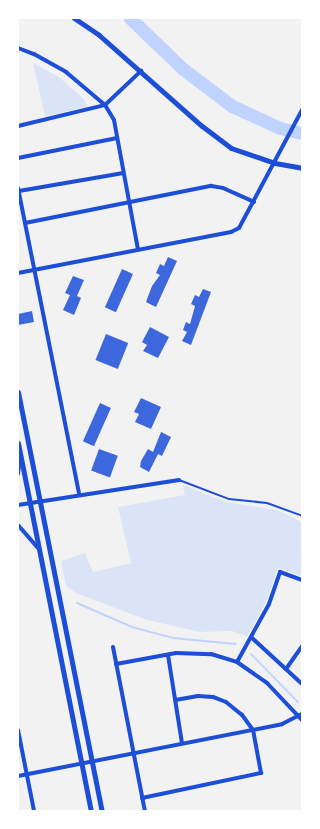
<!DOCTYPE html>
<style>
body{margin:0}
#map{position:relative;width:320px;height:829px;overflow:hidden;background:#f2f2f2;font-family:"Space Grotesk",sans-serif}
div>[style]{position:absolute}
.green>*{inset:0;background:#dbe4f7}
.stream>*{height:2px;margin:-1px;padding:0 1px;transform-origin:1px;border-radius:1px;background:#bfd3fe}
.river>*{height:13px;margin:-6.5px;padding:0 6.5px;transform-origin:6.5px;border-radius:6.5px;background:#bfd3fe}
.building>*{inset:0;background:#3d67dc;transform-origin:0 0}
.service>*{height:2px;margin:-1px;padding:0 1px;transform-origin:1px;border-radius:1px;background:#1d4ed8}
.minor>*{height:4px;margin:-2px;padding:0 2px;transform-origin:2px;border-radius:2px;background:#1d4ed8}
.tertiary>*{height:5px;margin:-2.5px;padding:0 2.5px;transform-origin:2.5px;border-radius:2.5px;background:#1d4ed8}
span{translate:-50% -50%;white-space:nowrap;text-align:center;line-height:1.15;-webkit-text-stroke:4px #fff;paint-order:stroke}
.frame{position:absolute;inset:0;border:19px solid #fff;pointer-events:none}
</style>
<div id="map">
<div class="green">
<div style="clip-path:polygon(33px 63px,59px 77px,84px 99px,87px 107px,45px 116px)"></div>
<div style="clip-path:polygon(183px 485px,226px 502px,277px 510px,302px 522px,302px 576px,278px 568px,266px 602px,247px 637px,232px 631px,199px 632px,144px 619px,76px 593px,66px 586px,61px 561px,85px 553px,93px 572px,131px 563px,118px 507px,185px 495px)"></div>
</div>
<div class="stream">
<div style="left:77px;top:603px;width:60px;rotate:23.6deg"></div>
<div style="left:132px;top:627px;width:42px;rotate:15deg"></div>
<div style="left:173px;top:638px;width:63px;rotate:5.4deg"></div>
<div style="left:251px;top:654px;width:67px;rotate:45.6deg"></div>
</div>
<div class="river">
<div style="left:130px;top:18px;width:74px;rotate:43.9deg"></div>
<div style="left:183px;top:69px;width:61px;rotate:37.1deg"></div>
<div style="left:232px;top:106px;width:53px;rotate:24.6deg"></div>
<div style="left:280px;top:128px;width:23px;rotate:13deg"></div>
</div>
<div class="building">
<div style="clip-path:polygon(168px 257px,177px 261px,156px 307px,146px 302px,152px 286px,160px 275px,156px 273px,160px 264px,164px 266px)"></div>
<div style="left:122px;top:269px;width:12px;height:42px;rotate:24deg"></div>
<div style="clip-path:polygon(73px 276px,84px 280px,77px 296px,81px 298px,74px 315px,63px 310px,70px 295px,65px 293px)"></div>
<div style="clip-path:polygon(203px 289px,211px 292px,191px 345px,182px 341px,187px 332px,183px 330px,186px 322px,190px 324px,195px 306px,191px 304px,195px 295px,199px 297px)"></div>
<div style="clip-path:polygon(32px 311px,34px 322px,18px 325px,18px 314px)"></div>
<div style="clip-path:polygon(150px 327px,169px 337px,158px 358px,143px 351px,147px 345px,142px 342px)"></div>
<div style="left:106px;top:334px;width:24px;height:28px;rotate:22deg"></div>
<div style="clip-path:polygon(141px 398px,161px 407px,151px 429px,135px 422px,139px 414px,134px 412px)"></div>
<div style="left:100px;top:403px;width:12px;height:42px;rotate:24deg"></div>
<div style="clip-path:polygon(161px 432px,171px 437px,162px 456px,158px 454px,149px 472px,140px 467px,141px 461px,148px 449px,153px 452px)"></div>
<div style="left:99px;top:449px;width:20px;height:23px;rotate:20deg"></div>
</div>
<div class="service">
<div style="left:179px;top:480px;width:53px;rotate:20.8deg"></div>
<div style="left:229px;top:499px;width:38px;rotate:6deg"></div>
<div style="left:267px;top:503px;width:37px;rotate:20deg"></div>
</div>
<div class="minor">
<div style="left:18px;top:48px;width:17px;rotate:21deg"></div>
<div style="left:34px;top:54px;width:37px;rotate:29deg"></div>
<div style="left:66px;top:72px;width:51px;rotate:40.2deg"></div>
<div style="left:105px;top:105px;width:17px;rotate:59deg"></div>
<div style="left:114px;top:120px;width:132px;rotate:79.5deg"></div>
<div style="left:18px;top:126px;width:89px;rotate:-13.6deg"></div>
<div style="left:105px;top:105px;width:50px;rotate:-43.4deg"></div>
<div style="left:18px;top:158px;width:101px;rotate:-11.4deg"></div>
<div style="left:18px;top:188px;width:312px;rotate:78.7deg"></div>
<div style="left:19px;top:191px;width:106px;rotate:-9.8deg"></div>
<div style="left:25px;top:223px;width:190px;rotate:-11.3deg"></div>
<div style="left:211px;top:186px;width:12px;rotate:9deg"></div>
<div style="left:223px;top:188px;width:34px;rotate:24deg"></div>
<div style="left:18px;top:273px;width:217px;rotate:-10.9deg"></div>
<div style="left:231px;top:232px;width:9px;rotate:-27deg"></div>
<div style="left:239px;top:228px;width:134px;rotate:-61.9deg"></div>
<div style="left:18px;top:474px;width:16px;rotate:-83deg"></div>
<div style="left:18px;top:505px;width:163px;rotate:-8.8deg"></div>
<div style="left:18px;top:525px;width:30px;rotate:49deg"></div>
<div style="left:252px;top:638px;width:68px;rotate:42.6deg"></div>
<div style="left:113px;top:647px;width:167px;rotate:79deg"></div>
<div style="left:168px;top:655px;width:89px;rotate:81deg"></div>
<div style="left:237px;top:662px;width:66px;rotate:-61.1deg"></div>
<div style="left:269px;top:604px;width:34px;rotate:-71deg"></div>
<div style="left:280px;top:572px;width:23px;rotate:20deg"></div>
<div style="left:116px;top:664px;width:61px;rotate:-10.4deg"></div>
<div style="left:176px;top:653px;width:35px;rotate:2deg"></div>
<div style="left:211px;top:654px;width:27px;rotate:17deg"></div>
<div style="left:237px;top:662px;width:37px;rotate:35deg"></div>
<div style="left:267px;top:683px;width:51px;rotate:46.6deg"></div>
<div style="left:286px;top:669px;width:28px;rotate:-55deg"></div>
<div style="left:18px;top:730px;width:83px;rotate:78.8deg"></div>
<div style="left:18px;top:776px;width:269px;rotate:-11.1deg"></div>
<div style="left:282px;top:724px;width:22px;rotate:-27deg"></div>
<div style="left:142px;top:798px;width:122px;rotate:-11.9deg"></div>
<div style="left:261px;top:773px;width:44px;rotate:-100.5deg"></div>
<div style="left:253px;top:730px;width:19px;rotate:-126deg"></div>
<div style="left:242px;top:715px;width:21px;rotate:-141deg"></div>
<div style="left:226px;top:702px;width:14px;rotate:-159deg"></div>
<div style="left:213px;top:697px;width:15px;rotate:-176deg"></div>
<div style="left:198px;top:696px;width:23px;rotate:170deg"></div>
</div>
<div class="tertiary">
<div style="left:74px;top:18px;width:30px;rotate:34deg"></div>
<div style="left:99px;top:35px;width:137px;rotate:41.5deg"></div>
<div style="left:202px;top:126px;width:36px;rotate:37deg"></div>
<div style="left:231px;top:148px;width:46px;rotate:18.8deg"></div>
<div style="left:275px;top:163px;width:27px;rotate:10deg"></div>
<div style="left:18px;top:392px;width:427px;rotate:78.7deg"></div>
<div style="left:18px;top:443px;width:375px;rotate:78.8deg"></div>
</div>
<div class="frame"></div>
</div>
